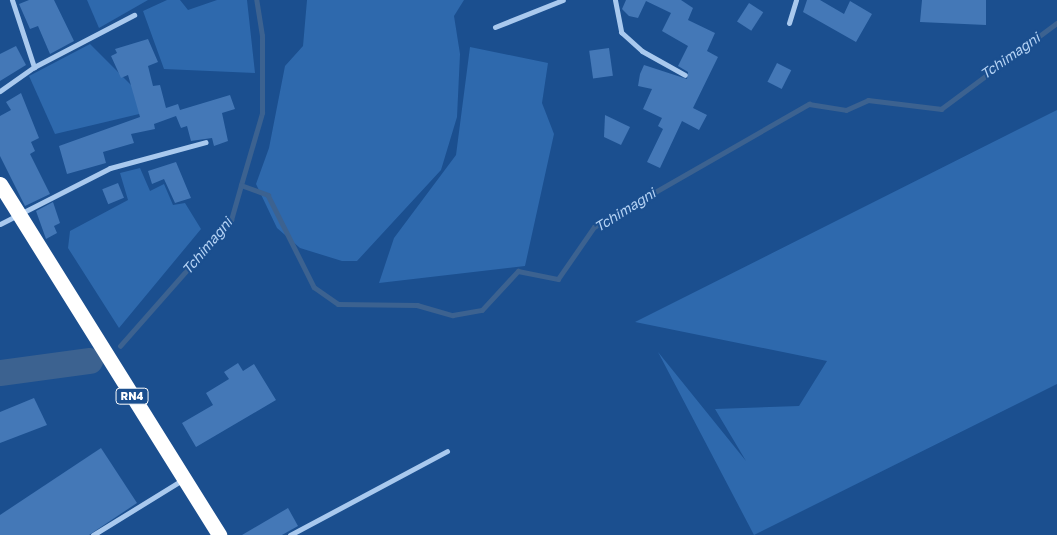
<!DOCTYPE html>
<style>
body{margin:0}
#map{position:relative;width:1057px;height:535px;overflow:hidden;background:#1b4f8f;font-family:"Golos Text",sans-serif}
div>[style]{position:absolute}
.green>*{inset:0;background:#2e69ad}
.stream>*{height:4.5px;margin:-2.25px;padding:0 2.25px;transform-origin:2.25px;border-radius:2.25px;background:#3c6290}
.river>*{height:26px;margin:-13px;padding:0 13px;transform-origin:13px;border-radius:13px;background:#3c6290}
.building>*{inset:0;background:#4478b7;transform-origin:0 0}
.street>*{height:5px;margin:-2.5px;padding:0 2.5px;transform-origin:2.5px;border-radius:2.5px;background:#a9c9ee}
.highway>*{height:15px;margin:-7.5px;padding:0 7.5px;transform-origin:7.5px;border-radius:7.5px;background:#fff}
span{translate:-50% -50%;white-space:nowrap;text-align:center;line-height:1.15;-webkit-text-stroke:4px #1b4f8f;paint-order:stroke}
.shield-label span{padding:1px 4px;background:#1b4f8f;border:1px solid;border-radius:4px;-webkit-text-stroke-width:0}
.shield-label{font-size:11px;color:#fff;font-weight:700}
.water-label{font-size:14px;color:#b5d3f5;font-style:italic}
</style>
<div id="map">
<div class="green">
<div style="clip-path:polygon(87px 0,148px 0,99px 28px)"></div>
<div style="clip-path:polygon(167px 0,180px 0,188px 10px,217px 0,247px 0,255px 73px,164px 69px,143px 11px)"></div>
<div style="clip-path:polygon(307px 0,464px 0,454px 16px,460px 54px,457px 117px,441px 170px,357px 261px,342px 261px,300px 248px,277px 228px,256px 184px,269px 148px,285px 66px,303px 46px)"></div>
<div style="clip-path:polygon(90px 44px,156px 110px,55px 134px,29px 76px)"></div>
<div style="clip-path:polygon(470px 47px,548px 63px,542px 103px,554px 134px,525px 266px,379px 283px,394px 238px,456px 155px)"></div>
<div style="clip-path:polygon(1057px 110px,1057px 384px,754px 535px,658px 352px,746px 461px,715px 409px,799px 406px,827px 361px,635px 322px)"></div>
<div style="clip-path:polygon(140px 168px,150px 191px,164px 184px,173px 205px,185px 203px,201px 229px,119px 328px,68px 248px,70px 231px,128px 200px,120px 173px)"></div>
</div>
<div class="stream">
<div style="left:241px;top:185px;width:75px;rotate:-73.7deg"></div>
<div style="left:262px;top:113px;width:77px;rotate:-90deg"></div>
<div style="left:262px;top:36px;width:36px;rotate:-99deg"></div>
<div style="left:120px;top:346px;width:168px;rotate:-48.6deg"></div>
<div style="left:231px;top:220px;width:36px;rotate:-74deg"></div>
<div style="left:241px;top:185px;width:29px;rotate:20deg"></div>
<div style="left:268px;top:195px;width:103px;rotate:63.4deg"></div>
<div style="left:314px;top:287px;width:29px;rotate:35deg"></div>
<div style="left:338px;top:304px;width:79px;rotate:0.7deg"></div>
<div style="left:417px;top:305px;width:37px;rotate:16deg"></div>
<div style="left:453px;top:315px;width:29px;rotate:-10deg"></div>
<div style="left:482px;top:310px;width:53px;rotate:-47.3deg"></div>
<div style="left:518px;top:271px;width:41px;rotate:11.3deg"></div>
<div style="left:558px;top:279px;width:63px;rotate:-55.3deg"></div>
<div style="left:594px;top:227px;width:248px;rotate:-29.8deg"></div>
<div style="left:809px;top:104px;width:37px;rotate:9deg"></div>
<div style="left:846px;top:110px;width:24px;rotate:-24deg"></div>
<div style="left:868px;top:100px;width:74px;rotate:7deg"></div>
<div style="left:941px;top:109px;width:144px;rotate:-36.6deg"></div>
</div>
<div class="river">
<div style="left:0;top:373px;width:91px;rotate:-7.6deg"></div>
</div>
<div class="building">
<div style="clip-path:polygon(29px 0,54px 0,74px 41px,50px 54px,38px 26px,30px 29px,19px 4px)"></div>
<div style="clip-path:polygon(626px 0,681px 0,693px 8px,688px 20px,715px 33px,707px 51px,718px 57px,693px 108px,707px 115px,699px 130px,682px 121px,660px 168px,647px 162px,663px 129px,658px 126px,662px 118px,643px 109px,652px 89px,638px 86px,640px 74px,644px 65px,687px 79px,688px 72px,678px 66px,688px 46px,662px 31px,671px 13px,646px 1px,638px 18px,629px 16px,622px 9px)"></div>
<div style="clip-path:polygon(807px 0,820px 0,844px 14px,850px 1px,872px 14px,856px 42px,803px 12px)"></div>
<div style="clip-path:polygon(922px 0,986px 0,986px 25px,920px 22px)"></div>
<div style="left:749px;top:3px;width:17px;height:22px;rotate:33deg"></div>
<div style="clip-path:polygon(148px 39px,158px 62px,148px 66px,153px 86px,160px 85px,166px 108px,178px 104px,180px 110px,230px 95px,235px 109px,222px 113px,228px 141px,214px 146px,212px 138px,191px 141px,187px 126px,181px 128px,176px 116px,154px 124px,155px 129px,131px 134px,134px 143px,103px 152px,106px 163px,67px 174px,59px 146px,140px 117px,128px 75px,121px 78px,111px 56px,117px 53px,115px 49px)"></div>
<div style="clip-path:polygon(16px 46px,26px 65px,0 81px,0 54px)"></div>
<div style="left:609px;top:48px;width:28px;height:20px;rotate:82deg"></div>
<div style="left:777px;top:63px;width:16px;height:21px;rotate:27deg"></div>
<div style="clip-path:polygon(21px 93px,39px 138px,31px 142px,35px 151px,30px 154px,50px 194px,25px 206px,0 156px,0 116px,11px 110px,6px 102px)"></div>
<div style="clip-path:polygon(605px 115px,630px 127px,621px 145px,604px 137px)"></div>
<div style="clip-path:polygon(176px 162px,191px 198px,175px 203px,164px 179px,152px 184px,148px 171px)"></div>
<div style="left:118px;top:183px;width:16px;height:17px;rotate:68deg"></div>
<div style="clip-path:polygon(53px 202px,60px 223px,54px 226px,57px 233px,46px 239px,36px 211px)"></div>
<div style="clip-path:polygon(238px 363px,243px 371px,254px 364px,276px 400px,196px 447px,182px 423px,213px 405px,206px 393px,229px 379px,224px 372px)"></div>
<div style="clip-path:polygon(34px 398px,47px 425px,0 443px,0 412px)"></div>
<div style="clip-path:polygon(101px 448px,137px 503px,89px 535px,0 535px,0 515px)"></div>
<div style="clip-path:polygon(288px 508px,298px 526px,282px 535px,242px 535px)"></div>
</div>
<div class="street">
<div style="left:12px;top:0;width:71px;rotate:71.8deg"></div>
<div style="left:615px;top:0;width:33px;rotate:79deg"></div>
<div style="left:621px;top:32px;width:28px;rotate:42deg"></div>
<div style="left:642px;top:51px;width:49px;rotate:29.2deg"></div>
<div style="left:789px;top:23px;width:24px;rotate:-73deg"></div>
<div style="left:495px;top:27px;width:73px;rotate:-21.7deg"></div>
<div style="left:0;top:91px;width:42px;rotate:-35.2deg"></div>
<div style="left:34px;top:67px;width:113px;rotate:-27.5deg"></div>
<div style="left:0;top:224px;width:123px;rotate:-27deg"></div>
<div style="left:110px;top:168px;width:99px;rotate:-15.2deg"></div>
<div style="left:93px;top:535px;width:105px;rotate:-31.7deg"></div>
<div style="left:290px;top:535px;width:178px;rotate:-28.1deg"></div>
</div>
<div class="highway">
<div style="left:0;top:184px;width:414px;rotate:58deg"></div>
</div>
<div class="shield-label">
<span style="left:132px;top:396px">RN4</span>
</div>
<div class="water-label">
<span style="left:1010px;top:56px;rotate:-35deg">Tchimagni</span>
<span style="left:625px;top:210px;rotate:-32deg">Tchimagni</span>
<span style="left:207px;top:246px;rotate:-50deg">Tchimagni</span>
</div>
</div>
